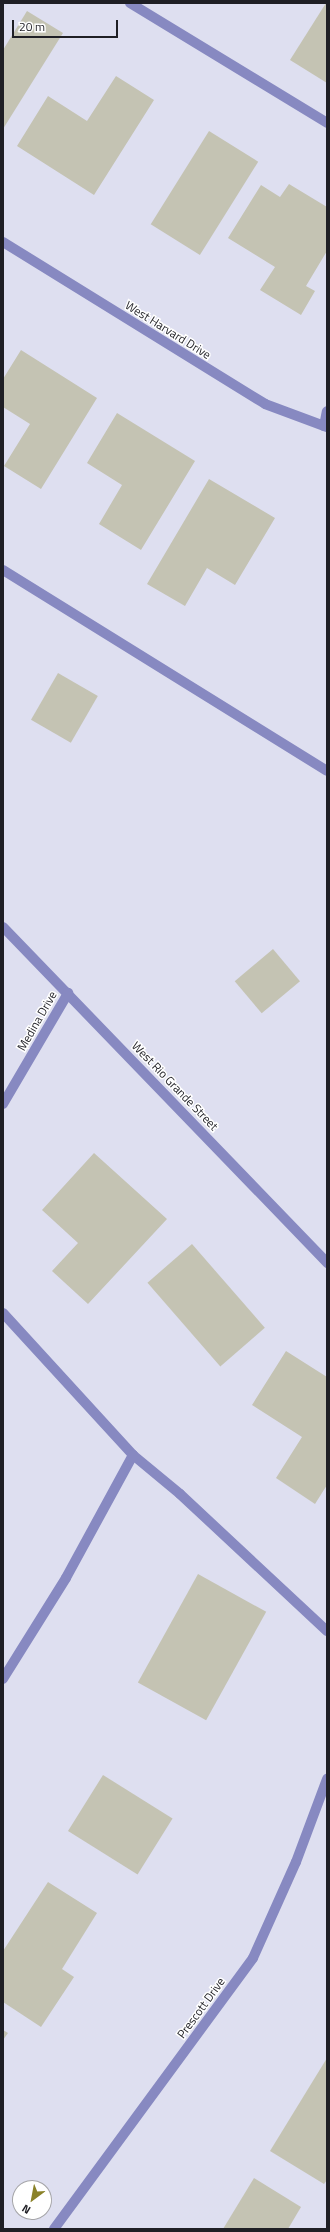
<!DOCTYPE html>
<style>
body{margin:0}
#map{position:relative;width:330px;height:2232px;overflow:hidden;background:#dedff0;font-family:"Titillium Web",sans-serif}
div>[style]{position:absolute}
.building>*{inset:0;background:#c4c3b3;transform-origin:0 0}
.lane>*{height:10px;margin:-5px;padding:0 5px;transform-origin:5px;border-radius:5px;background:#8789c1}
.street>*{height:10px;margin:-5px;padding:0 5px;transform-origin:5px;border-radius:5px;background:#8789c1}
span{translate:-50% -50%;white-space:nowrap;text-align:center;line-height:1.15;-webkit-text-stroke:3px #fff;paint-order:stroke}
.street-label{font-size:12px;color:#1f1f25}
.frame{position:absolute;inset:0;border:4px solid #1f1f25;pointer-events:none}
.north{position:absolute;left:12px;top:2180px;width:40px;height:40px;box-sizing:border-box;background:#fff;border:1px solid #a5a5a8;border-radius:50%;rotate:212deg;font-size:11px;font-weight:700;line-height:16px;text-align:center;color:#1f1f25}
.north::after{content:'';display:block;margin:auto;width:14px;height:18px;background:#8a8229;clip-path:polygon(50% 0,100% 100%,50% 72%,0 100%)}
.scale{position:absolute;left:12px;top:20px;width:106px;height:18px;box-sizing:border-box;border:2px solid #1f1f25;border-top:0;padding-left:5px;font-size:12px;line-height:14px;white-space:nowrap;color:#1f1f25;-webkit-text-stroke:3px #fff;paint-order:stroke}
</style>
<div id="map">
<div class="building">
<div style="clip-path:polygon(326px 3px,327px 3px,327px 83px,290px 60px)"></div>
<div style="clip-path:polygon(27px 11px,63px 33px,3px 129px,3px 50px)"></div>
<div style="clip-path:polygon(116px 76px,154px 100px,94px 195px,17px 146px,48px 96px,87px 121px)"></div>
<div style="left:209px;top:131px;width:58px;height:110px;rotate:32deg"></div>
<div style="clip-path:polygon(289px 184px,327px 207px,327px 251px,306px 286px,315px 291px,301px 315px,260px 290px,275px 267px,228px 238px,261px 185px,280px 197px)"></div>
<div style="clip-path:polygon(21px 350px,97px 398px,41px 489px,4px 466px,30px 424px,3px 407px,3px 379px)"></div>
<div style="clip-path:polygon(117px 413px,195px 461px,141px 550px,99px 524px,122px 485px,87px 463px)"></div>
<div style="clip-path:polygon(209px 479px,275px 518px,235px 585px,207px 568px,185px 606px,147px 584px)"></div>
<div style="left:58px;top:673px;width:46px;height:54px;rotate:30deg"></div>
<div style="left:273px;top:949px;width:42px;height:50px;rotate:50deg"></div>
<div style="clip-path:polygon(94px 1153px,167px 1219px,88px 1304px,52px 1271px,78px 1243px,42px 1210px)"></div>
<div style="left:192px;top:1244px;width:111px;height:59px;rotate:49deg"></div>
<div style="clip-path:polygon(286px 1351px,327px 1377px,327px 1485px,315px 1504px,276px 1478px,302px 1437px,252px 1405px)"></div>
<div style="left:198px;top:1574px;width:78px;height:124px;rotate:29deg"></div>
<div style="left:103px;top:1775px;width:82px;height:66px;rotate:32deg"></div>
<div style="clip-path:polygon(48px 1882px,97px 1913px,62px 1969px,74px 1977px,41px 2027px,3px 2002px,3px 1951px)"></div>
<div style="clip-path:polygon(3px 2030px,8px 2033px,3px 2040px)"></div>
<div style="clip-path:polygon(327px 2058px,327px 2180px,324px 2184px,270px 2151px)"></div>
<div style="clip-path:polygon(254px 2178px,301px 2207px,288px 2229px,223px 2229px)"></div>
</div>
<div class="lane">
<div style="left:130px;top:3px;width:231px;rotate:31.3deg"></div>
<div style="left:324px;top:426px;width:15px;rotate:-79deg"></div>
<div style="left:3px;top:570px;width:381px;rotate:31.8deg"></div>
<div style="left:3px;top:1313px;width:193px;rotate:47.5deg"></div>
<div style="left:133px;top:1455px;width:140px;rotate:118.6deg"></div>
<div style="left:66px;top:1578px;width:119px;rotate:122deg"></div>
<div style="left:133px;top:1455px;width:61px;rotate:39.7deg"></div>
<div style="left:180px;top:1494px;width:201px;rotate:43deg"></div>
</div>
<div class="street">
<div style="left:3px;top:242px;width:308px;rotate:31.7deg"></div>
<div style="left:265px;top:404px;width:66px;rotate:20.4deg"></div>
<div style="left:3px;top:927px;width:467px;rotate:46deg"></div>
<div style="left:3px;top:1104px;width:129px;rotate:-59.6deg"></div>
<div style="left:54px;top:2229px;width:336px;rotate:-53.7deg"></div>
<div style="left:253px;top:1958px;width:105px;rotate:-65.9deg"></div>
<div style="left:296px;top:1862px;width:89px;rotate:-69.5deg"></div>
</div>
<div class="street-label">
<span style="left:168px;top:330px;rotate:32deg">West Harvard Drive</span>
<span style="left:37px;top:1021px;rotate:-60deg">Medina Drive</span>
<span style="left:175px;top:1086px;rotate:46deg">West Rio Grande Street</span>
<span style="left:201px;top:2008px;rotate:-54deg">Prescott Drive</span>
</div>
<div class="frame"></div>
<div class="north">N</div>
<div class="scale">20 m</div>
</div>
